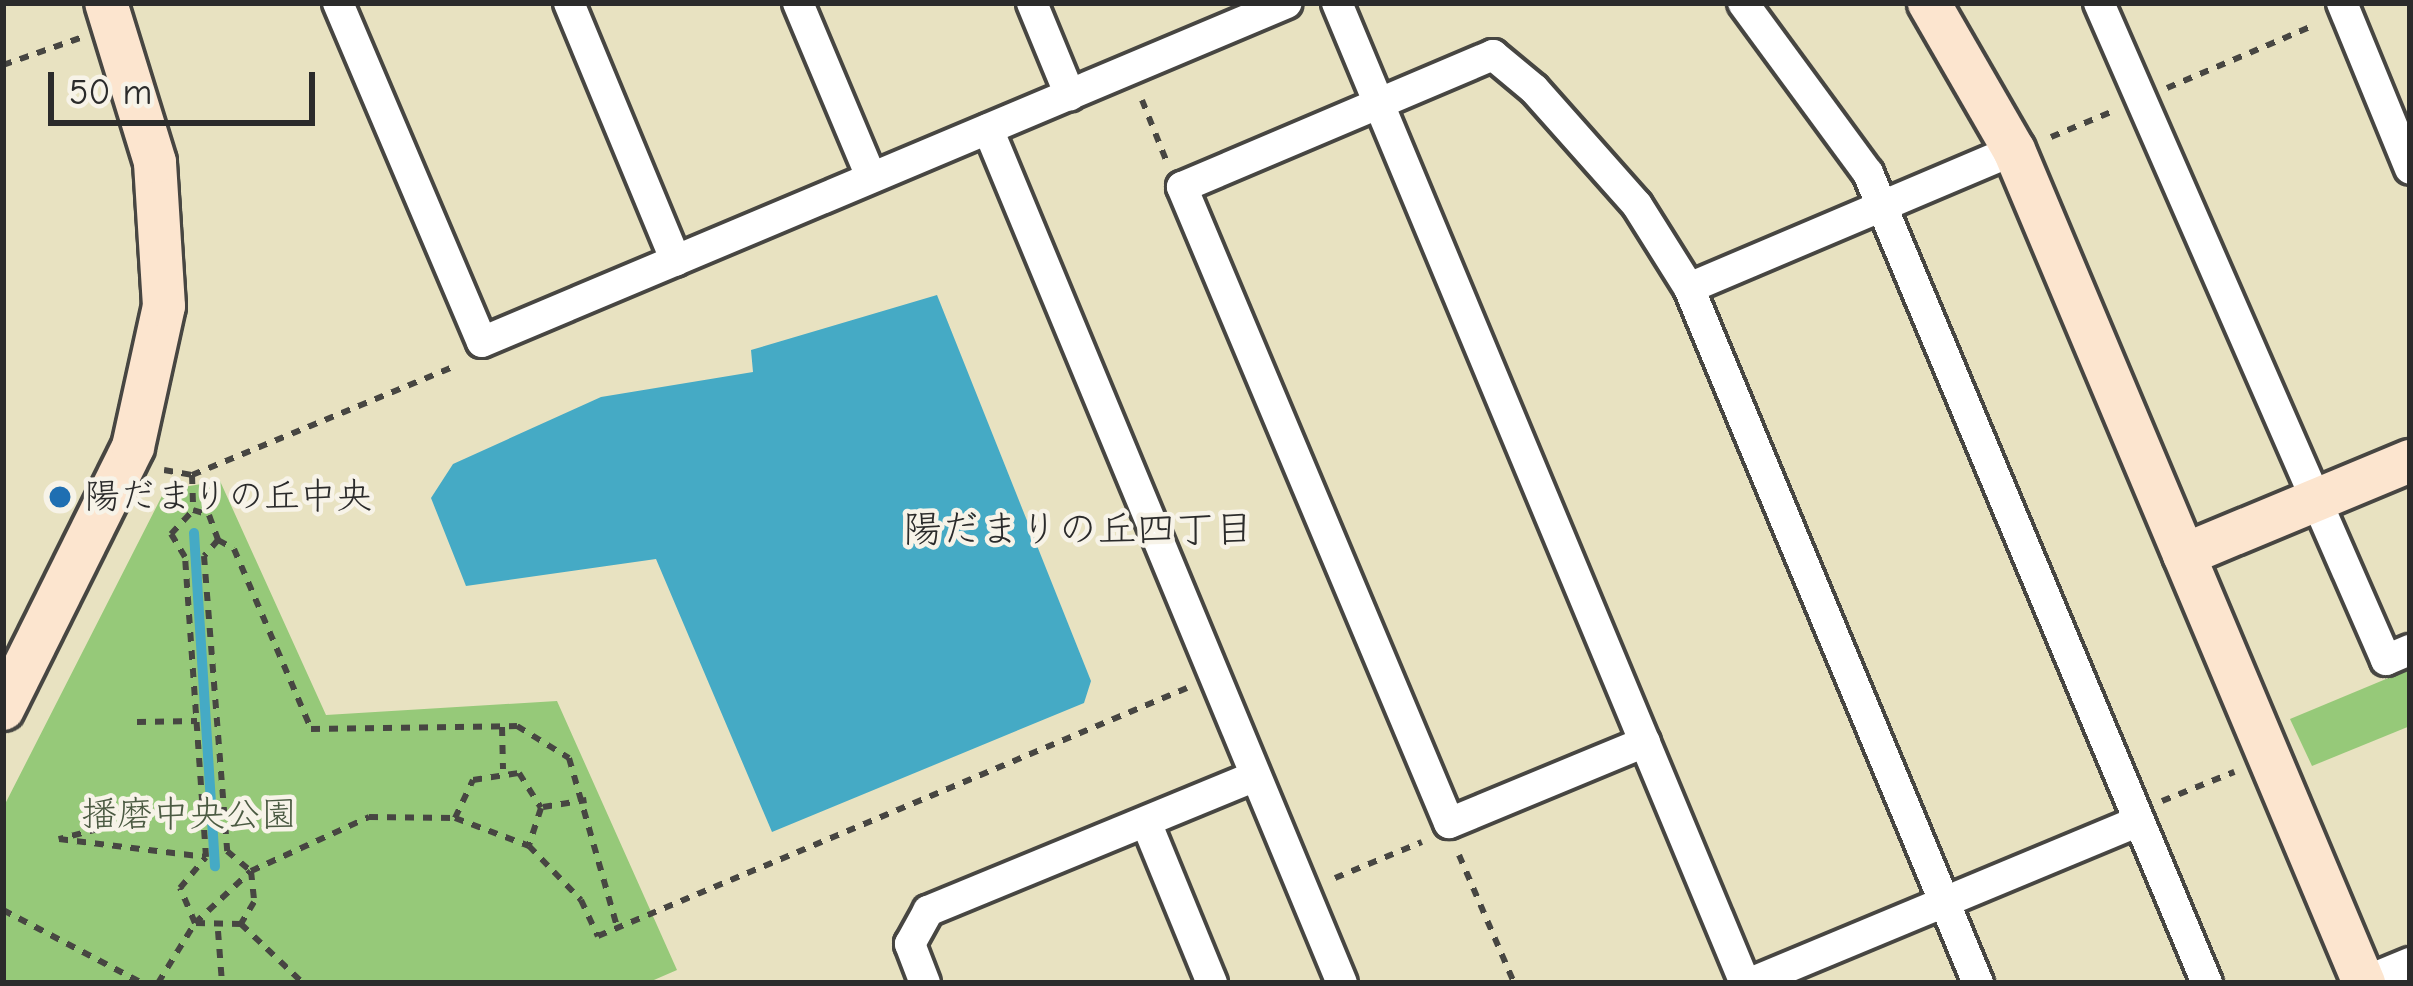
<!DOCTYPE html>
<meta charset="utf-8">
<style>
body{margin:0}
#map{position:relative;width:2413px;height:986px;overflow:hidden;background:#e8e2c1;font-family:"Comic Neue","Klee One",sans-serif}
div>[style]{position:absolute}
.green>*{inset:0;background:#96c979}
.water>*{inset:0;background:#45aac5}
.stream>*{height:10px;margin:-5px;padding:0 5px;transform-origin:5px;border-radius:5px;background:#45aac5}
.path>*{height:6px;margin-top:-3px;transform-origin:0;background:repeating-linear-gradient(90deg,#474642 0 9px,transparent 0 18px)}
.roads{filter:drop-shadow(3px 0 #474642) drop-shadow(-3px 0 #474642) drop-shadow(0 3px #474642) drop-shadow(0 -3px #474642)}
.street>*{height:30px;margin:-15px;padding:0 15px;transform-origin:15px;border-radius:15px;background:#fff}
.secondary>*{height:42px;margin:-21px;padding:0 21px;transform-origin:21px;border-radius:21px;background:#fce5cf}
.dots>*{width:33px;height:33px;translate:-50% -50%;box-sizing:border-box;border:6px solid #f7f3e8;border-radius:50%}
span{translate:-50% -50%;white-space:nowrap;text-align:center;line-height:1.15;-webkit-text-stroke:9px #f7f3e8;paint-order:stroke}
.poi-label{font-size:36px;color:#2b2b2b}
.left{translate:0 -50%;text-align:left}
.park-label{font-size:36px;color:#4b5a42}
.neighbourhood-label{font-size:39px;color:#2b2b2b}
.frame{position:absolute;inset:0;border:6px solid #2b2b2b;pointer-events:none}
.scale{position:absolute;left:48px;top:72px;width:267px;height:54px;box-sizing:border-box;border:6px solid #2b2b2b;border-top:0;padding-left:15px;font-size:36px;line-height:42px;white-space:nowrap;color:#2b2b2b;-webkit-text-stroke:9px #f7f3e8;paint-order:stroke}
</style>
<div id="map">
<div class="green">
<div style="clip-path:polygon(220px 481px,326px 715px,557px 701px,677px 970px,647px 983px,3px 983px,3px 808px,165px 490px)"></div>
<div style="clip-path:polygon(2410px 669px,2410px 726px,2312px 766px,2290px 719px)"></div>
</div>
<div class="water">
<div style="clip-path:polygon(937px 295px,1091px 681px,1084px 703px,772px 832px,656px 559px,466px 586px,431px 498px,453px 464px,601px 397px,753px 372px,751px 350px)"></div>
</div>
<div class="stream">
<div style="left:194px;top:533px;width:334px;rotate:86.4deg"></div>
</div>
<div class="path">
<div style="left:3px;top:65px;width:82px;rotate:-19.3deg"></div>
<div style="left:2167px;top:88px;width:161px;rotate:-23.1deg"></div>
<div style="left:1142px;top:100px;width:65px;rotate:68.2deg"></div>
<div style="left:2051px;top:137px;width:65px;rotate:-22.6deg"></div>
<div style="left:164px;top:470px;width:28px;rotate:10deg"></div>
<div style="left:192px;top:475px;width:287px;rotate:-22.5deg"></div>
<div style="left:192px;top:475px;width:35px;rotate:88deg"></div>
<div style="left:193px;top:510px;width:17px;rotate:17deg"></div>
<div style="left:209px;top:515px;width:27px;rotate:70deg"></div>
<div style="left:218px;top:540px;width:21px;rotate:131deg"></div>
<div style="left:204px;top:556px;width:296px;rotate:85.5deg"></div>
<div style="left:227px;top:851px;width:31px;rotate:40deg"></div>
<div style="left:251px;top:871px;width:130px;rotate:-24.6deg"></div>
<div style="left:369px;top:817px;width:86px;rotate:0.7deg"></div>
<div style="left:455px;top:818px;width:79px;rotate:20.7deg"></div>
<div style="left:529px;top:846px;width:75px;rotate:46.1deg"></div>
<div style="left:581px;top:900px;width:40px;rotate:65deg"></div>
<div style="left:598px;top:936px;width:639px;rotate:-22.83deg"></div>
<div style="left:218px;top:540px;width:18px;rotate:29deg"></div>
<div style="left:234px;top:549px;width:196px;rotate:66.8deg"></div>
<div style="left:311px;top:729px;width:206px;rotate:-0.8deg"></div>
<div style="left:517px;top:726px;width:61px;rotate:31.6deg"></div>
<div style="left:569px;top:758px;width:175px;rotate:74.1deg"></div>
<div style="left:137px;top:722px;width:60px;rotate:-1deg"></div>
<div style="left:502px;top:727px;width:42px;rotate:88.6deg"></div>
<div style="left:2162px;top:801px;width:78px;rotate:-21.9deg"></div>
<div style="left:203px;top:802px;width:149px;rotate:165.6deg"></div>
<div style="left:59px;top:839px;width:148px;rotate:7deg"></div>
<div style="left:543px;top:807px;width:44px;rotate:-9.2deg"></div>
<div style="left:455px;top:818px;width:42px;rotate:-64.7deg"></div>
<div style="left:473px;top:780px;width:47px;rotate:-8.7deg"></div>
<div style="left:519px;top:773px;width:41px;rotate:57.8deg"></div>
<div style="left:541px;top:808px;width:40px;rotate:108deg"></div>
<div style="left:1459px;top:855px;width:139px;rotate:66.7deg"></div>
<div style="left:251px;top:871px;width:31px;rotate:84deg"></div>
<div style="left:254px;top:902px;width:26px;rotate:121deg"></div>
<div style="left:241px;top:924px;width:46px;rotate:-178.8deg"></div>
<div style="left:195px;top:923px;width:76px;rotate:-42.9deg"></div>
<div style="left:1335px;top:878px;width:94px;rotate:-22.5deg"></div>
<div style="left:3px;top:910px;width:157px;rotate:27.7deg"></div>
<div style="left:241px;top:924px;width:86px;rotate:43.6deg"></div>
<div style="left:218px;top:931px;width:52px;rotate:85.6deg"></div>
<div style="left:158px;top:983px;width:70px;rotate:-58.3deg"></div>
<div style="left:195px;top:923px;width:38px;rotate:-113deg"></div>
<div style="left:180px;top:888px;width:40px;rotate:-50deg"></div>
<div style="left:206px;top:857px;width:301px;rotate:-94deg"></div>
<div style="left:185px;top:557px;width:27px;rotate:-121deg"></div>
<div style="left:171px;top:534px;width:33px;rotate:-47deg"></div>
</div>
<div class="roads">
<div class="street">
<div style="left:338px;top:3px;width:368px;rotate:67deg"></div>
<div style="left:482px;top:342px;width:873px;rotate:-22.84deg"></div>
<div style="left:569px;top:3px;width:279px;rotate:67.5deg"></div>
<div style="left:798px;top:3px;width:189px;rotate:67.2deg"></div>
<div style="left:1032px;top:3px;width:100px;rotate:67.6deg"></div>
<div style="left:1337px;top:3px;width:1062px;rotate:67.4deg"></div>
<div style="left:1743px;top:3px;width:211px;rotate:53.7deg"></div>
<div style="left:1868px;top:173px;width:878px;rotate:67.29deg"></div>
<div style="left:2099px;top:3px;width:717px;rotate:66.4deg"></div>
<div style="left:2386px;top:660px;width:26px;rotate:-23deg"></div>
<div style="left:2342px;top:3px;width:179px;rotate:67.7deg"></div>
<div style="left:988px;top:129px;width:924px;rotate:67.49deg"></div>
<div style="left:1689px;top:288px;width:353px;rotate:-23deg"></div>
<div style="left:1645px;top:742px;width:212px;rotate:157.5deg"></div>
<div style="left:1449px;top:823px;width:690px;rotate:-112.77deg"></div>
<div style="left:1182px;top:187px;width:338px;rotate:-23deg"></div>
<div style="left:1493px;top:55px;width:53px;rotate:39.7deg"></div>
<div style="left:1534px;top:89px;width:155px;rotate:48.4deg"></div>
<div style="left:1637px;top:205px;width:98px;rotate:57.9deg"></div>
<div style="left:1689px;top:288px;width:753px;rotate:67.42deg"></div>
<div style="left:1146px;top:822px;width:174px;rotate:67.7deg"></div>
<div style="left:2364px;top:982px;width:50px;rotate:-22.4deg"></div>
<div style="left:925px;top:983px;width:42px;rotate:-111deg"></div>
<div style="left:910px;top:944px;width:38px;rotate:-61deg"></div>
<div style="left:928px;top:911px;width:354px;rotate:-22.4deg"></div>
<div style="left:1750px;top:983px;width:421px;rotate:-22.6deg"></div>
</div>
<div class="secondary">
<div style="left:1929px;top:3px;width:170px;rotate:60deg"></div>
<div style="left:2014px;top:150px;width:904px;rotate:67.21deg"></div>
<div style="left:2184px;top:555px;width:245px;rotate:-22.6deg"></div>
<div style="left:3px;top:709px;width:292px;rotate:-63.6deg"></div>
<div style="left:133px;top:447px;width:144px;rotate:-77.6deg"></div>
<div style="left:164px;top:306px;width:144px;rotate:-93.6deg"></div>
<div style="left:155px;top:162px;width:166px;rotate:-107.1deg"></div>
</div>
</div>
<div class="dots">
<div style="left:60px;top:497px;background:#1f6fb2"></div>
</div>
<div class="poi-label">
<span class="left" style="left:84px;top:497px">陽だまりの丘中央</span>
</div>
<div class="park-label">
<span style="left:189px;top:815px">播磨中央公園</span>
</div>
<div class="neighbourhood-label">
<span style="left:1078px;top:530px">陽だまりの丘四丁目</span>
</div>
<div class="frame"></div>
<div class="scale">50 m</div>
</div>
